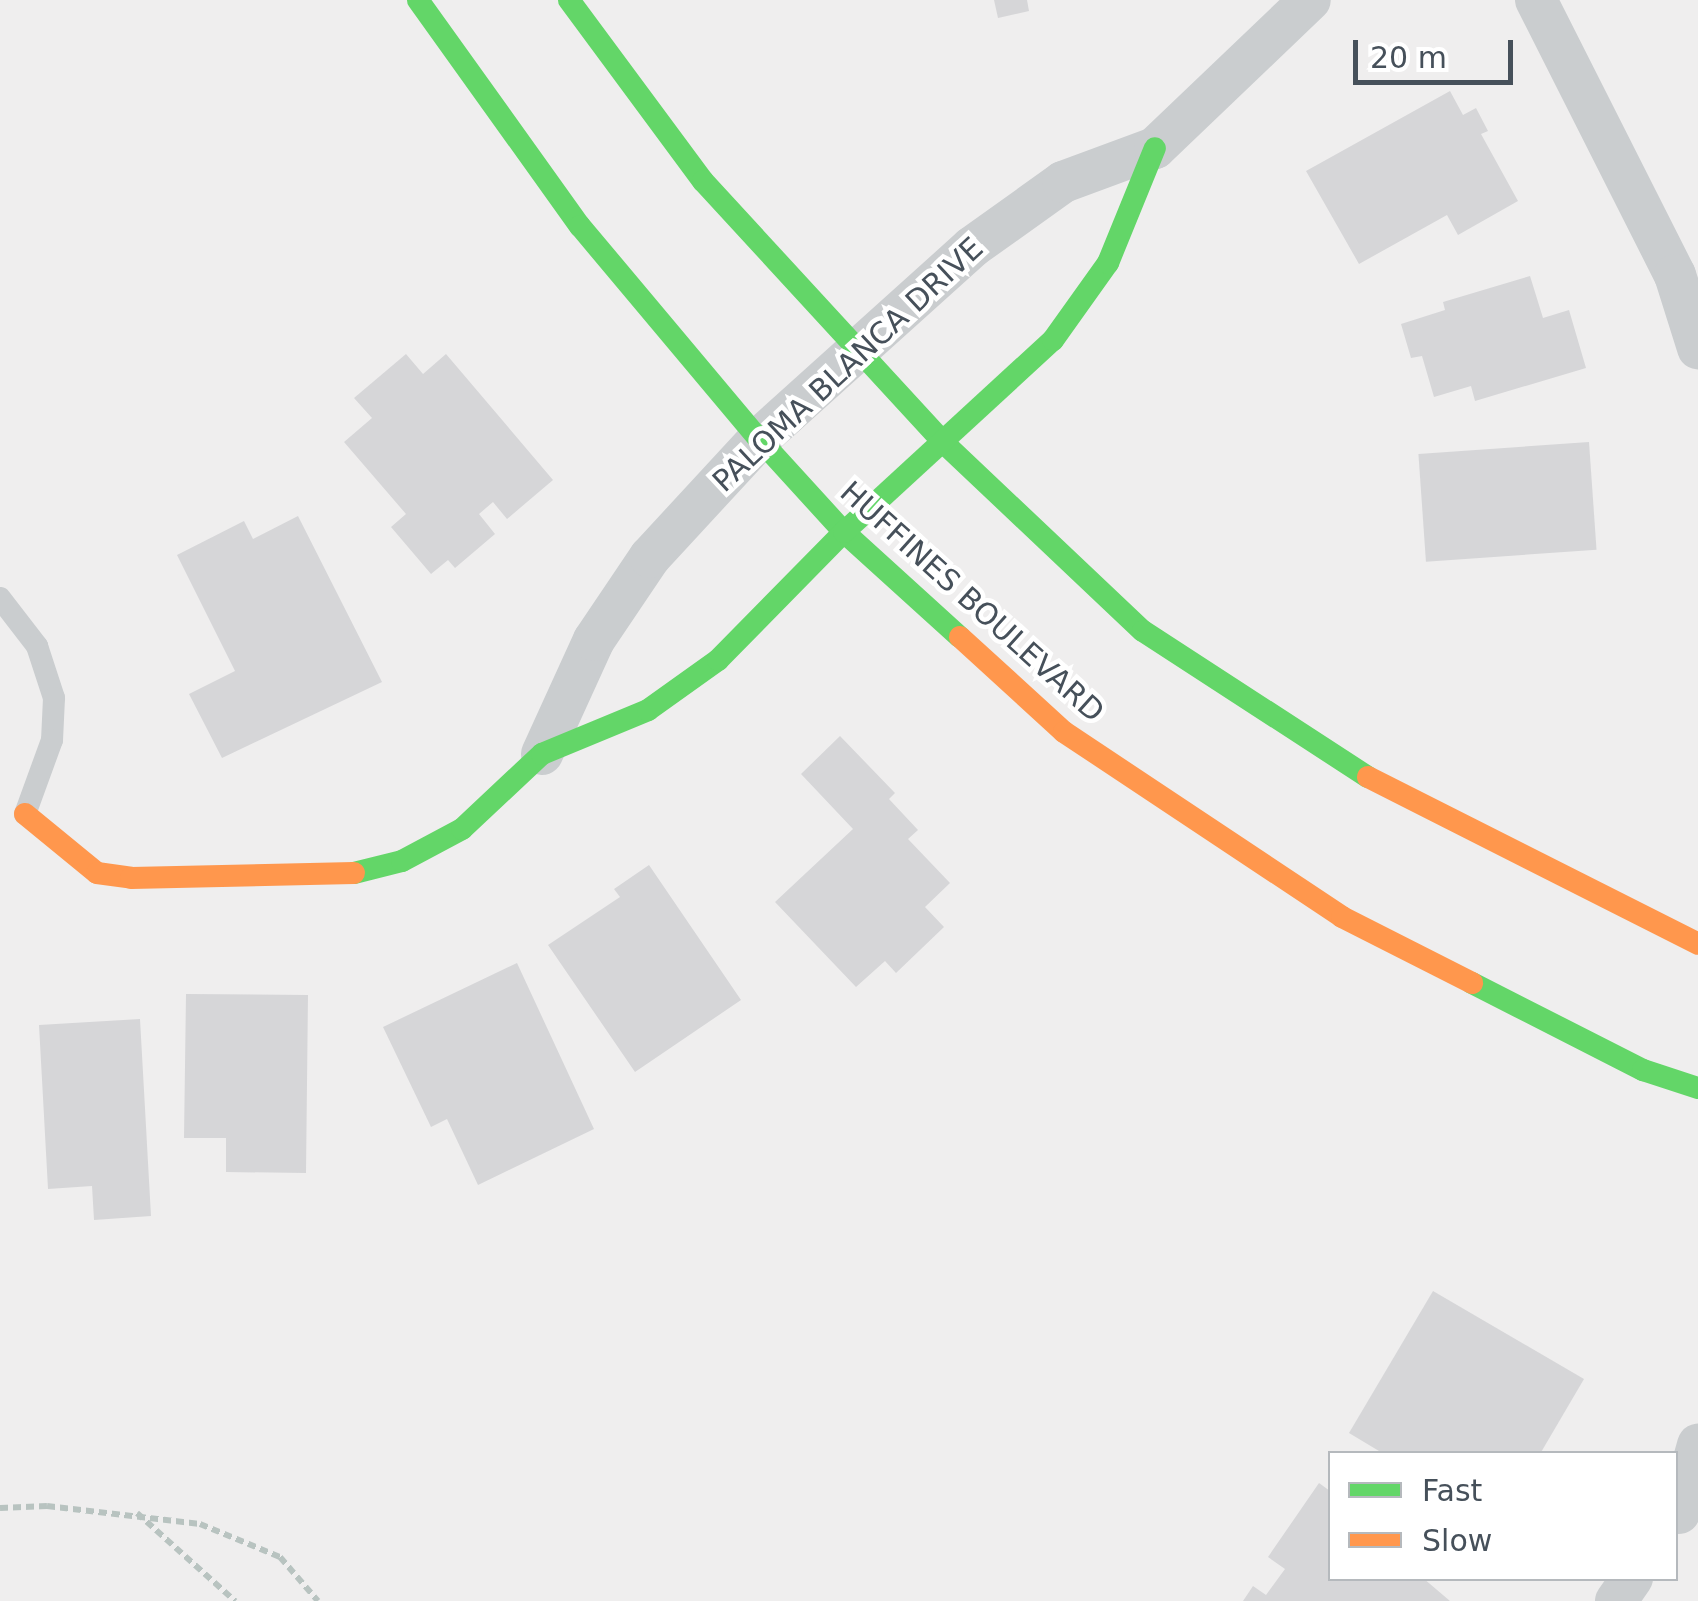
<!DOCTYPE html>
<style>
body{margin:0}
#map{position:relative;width:1698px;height:1601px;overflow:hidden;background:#efeeee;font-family:"DejaVu Sans",sans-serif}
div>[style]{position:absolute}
.building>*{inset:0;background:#d6d6d8;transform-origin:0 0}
.path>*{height:6px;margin-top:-3px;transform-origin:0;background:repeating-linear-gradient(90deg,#b8c3c0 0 8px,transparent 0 13px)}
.lane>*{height:22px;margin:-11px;padding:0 11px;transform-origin:11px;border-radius:11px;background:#cacdcf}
.street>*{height:42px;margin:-21px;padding:0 21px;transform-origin:21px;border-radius:21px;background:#cacdcf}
.fast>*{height:22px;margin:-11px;padding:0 11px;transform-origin:11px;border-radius:11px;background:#63d668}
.slow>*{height:22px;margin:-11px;padding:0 11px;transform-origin:11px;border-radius:11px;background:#ff974d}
span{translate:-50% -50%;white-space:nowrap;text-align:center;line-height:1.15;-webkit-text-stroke:9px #fff;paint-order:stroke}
.street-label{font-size:30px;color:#46505a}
.legend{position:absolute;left:1328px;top:1451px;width:350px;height:130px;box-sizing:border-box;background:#fff;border:2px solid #b5b9bd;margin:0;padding:12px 18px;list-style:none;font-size:30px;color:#46505a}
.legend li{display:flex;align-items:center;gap:20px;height:50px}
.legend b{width:50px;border:2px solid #b5b9bd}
.scale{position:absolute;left:1353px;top:40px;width:160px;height:45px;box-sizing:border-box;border:5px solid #46505a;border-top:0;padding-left:12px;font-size:30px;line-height:35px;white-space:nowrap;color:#46505a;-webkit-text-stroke:8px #fff;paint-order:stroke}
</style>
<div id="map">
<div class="building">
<div style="clip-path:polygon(994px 0,1027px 0,1029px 11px,998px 18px)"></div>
<div style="clip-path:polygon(1450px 91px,1463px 115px,1476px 108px,1488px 131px,1481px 134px,1518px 201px,1458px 235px,1447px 215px,1359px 264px,1306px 171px)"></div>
<div style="clip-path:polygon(1530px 276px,1543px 318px,1569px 310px,1586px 368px,1475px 401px,1471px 386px,1434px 397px,1422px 356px,1411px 358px,1401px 324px,1445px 310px,1443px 302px)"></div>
<div style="clip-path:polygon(406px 354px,423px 374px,446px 354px,553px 480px,507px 519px,493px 502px,479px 514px,495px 534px,455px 568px,448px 560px,431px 574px,391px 527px,406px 514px,344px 442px,372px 418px,354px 398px)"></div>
<div style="left:1589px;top:442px;width:108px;height:171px;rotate:86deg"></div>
<div style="clip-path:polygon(298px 516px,382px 682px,222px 758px,189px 694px,235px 671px,177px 555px,244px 521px,253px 539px)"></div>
<div style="clip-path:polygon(840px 736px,895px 793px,889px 799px,918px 830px,908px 839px,950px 883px,925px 907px,944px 927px,896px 973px,885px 961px,856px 987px,775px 902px,853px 829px,801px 774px)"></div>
<div style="clip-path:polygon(649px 865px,741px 1000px,635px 1072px,548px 945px,620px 897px,614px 889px)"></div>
<div style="clip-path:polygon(517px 963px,594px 1129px,478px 1185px,447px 1119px,431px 1127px,383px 1027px)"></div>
<div style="clip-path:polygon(186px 994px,308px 995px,306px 1173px,226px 1172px,226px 1138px,184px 1138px)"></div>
<div style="clip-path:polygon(140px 1019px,151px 1216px,94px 1220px,92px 1186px,48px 1189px,39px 1025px)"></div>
<div style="clip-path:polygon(1433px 1291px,1584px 1379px,1540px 1454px,1384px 1454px,1349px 1433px)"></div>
<div style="clip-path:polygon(1319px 1483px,1330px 1491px,1330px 1578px,1423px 1578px,1450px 1601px,1243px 1601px,1253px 1586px,1266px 1595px,1285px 1569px,1268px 1557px)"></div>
</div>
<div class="path">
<div style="left:0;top:1508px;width:47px;rotate:-2.4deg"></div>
<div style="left:47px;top:1506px;width:154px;rotate:6.7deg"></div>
<div style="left:200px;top:1524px;width:87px;rotate:22.4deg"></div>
<div style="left:280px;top:1557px;width:58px;rotate:49.2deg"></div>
<div style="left:137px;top:1513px;width:132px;rotate:41.9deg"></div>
</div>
<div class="lane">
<div style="left:0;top:598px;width:61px;rotate:52.4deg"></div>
<div style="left:37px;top:646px;width:55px;rotate:71.9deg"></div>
<div style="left:54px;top:698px;width:42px;rotate:92.7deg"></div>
<div style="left:52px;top:740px;width:79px;rotate:110deg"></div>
</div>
<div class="street">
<div style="left:1536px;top:0;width:308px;rotate:63.2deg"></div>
<div style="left:1675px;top:275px;width:77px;rotate:72.5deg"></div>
<div style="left:542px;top:754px;width:125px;rotate:-65.5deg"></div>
<div style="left:594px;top:640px;width:100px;rotate:-56deg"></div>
<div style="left:650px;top:557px;width:161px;rotate:-47.3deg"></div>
<div style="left:759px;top:439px;width:287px;rotate:-42deg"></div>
<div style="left:972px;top:247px;width:112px;rotate:-35.5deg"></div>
<div style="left:1063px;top:182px;width:98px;rotate:-20.3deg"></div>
<div style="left:1155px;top:148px;width:214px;rotate:-43.7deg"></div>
<div style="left:1679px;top:1513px;width:71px;rotate:-74.4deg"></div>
<div style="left:1616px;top:1601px;width:28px;rotate:-55deg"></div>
</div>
<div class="fast">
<div style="left:418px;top:0;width:278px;rotate:54.4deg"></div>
<div style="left:580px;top:226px;width:278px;rotate:50deg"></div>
<div style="left:759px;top:439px;width:126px;rotate:47.6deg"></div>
<div style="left:844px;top:532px;width:156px;rotate:42.2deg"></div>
<div style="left:569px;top:0;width:225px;rotate:53.5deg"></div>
<div style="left:703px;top:181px;width:357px;rotate:47.4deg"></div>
<div style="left:945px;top:444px;width:272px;rotate:43.4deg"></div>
<div style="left:1143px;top:631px;width:268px;rotate:33deg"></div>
<div style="left:354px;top:873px;width:49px;rotate:-14deg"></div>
<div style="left:402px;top:861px;width:68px;rotate:-28.1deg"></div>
<div style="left:462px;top:829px;width:110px;rotate:-43.2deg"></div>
<div style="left:542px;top:754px;width:115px;rotate:-22.5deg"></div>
<div style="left:648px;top:710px;width:86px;rotate:-35.5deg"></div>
<div style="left:718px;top:660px;width:180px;rotate:-45.5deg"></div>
<div style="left:844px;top:532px;width:284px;rotate:-42.6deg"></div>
<div style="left:1053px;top:340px;width:95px;rotate:-54.5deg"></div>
<div style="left:1108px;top:263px;width:124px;rotate:-67.8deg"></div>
<div style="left:1472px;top:983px;width:192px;rotate:27deg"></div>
<div style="left:1643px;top:1070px;width:58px;rotate:18.1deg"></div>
</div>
<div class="slow">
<div style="left:960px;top:637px;width:141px;rotate:42.4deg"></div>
<div style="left:1064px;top:732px;width:334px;rotate:33.6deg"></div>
<div style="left:1342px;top:917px;width:146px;rotate:26.9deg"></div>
<div style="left:1368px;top:777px;width:370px;rotate:26.8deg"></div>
<div style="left:25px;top:814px;width:93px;rotate:39.3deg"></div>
<div style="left:97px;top:873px;width:34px;rotate:8deg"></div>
<div style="left:131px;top:878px;width:223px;rotate:-1.3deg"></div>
</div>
<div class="street-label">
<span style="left:848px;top:365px;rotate:-43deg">PALOMA BLANCA DRIVE</span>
<span style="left:972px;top:602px;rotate:42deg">HUFFINES BOULEVARD</span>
</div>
<ul class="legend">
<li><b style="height:12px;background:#63d668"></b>Fast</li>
<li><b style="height:12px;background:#ff974d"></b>Slow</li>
</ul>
<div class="scale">20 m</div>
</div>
